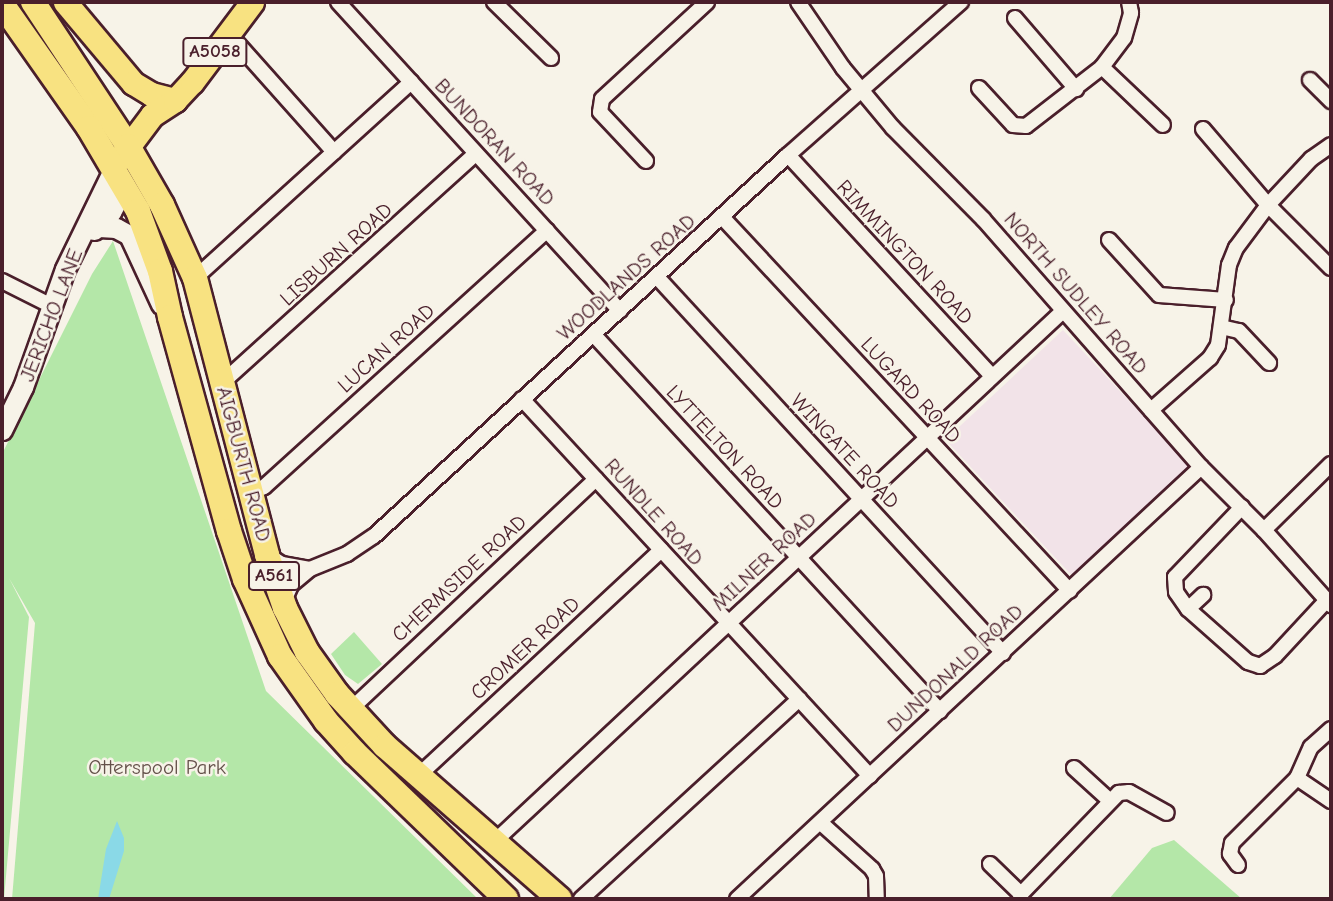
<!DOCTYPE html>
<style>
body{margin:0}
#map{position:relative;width:1333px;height:901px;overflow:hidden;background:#f7f3e8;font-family:"Comic Neue",sans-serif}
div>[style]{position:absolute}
.built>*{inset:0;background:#f2e3e8;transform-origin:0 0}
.green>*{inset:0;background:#b4e7a8}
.water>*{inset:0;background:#8ad9e7}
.roads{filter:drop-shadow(2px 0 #4a1f2b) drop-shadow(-2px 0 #4a1f2b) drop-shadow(0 2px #4a1f2b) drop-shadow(0 -2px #4a1f2b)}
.street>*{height:14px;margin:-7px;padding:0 7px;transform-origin:7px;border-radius:7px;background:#f7f3e8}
.secondary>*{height:19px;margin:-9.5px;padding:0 9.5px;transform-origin:9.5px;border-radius:9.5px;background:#f7f3e8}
.primary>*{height:23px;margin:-11.5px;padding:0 11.5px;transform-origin:11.5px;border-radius:11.5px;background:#f8e281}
.highway>*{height:24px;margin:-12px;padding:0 12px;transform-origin:12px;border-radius:12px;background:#f8e281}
span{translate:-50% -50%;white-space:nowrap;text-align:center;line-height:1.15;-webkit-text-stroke:5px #f7f3e8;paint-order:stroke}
.shield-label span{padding:2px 5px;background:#f7f3e8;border:2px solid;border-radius:5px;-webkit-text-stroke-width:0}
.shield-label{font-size:19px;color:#4a1f2b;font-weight:700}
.street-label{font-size:21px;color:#4a1f2b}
.park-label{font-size:21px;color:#64514a}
.frame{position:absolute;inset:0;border:4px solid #4a1f2b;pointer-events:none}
</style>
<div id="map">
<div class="built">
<div style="left:1063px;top:330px;width:185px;height:161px;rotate:47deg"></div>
</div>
<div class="green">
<div style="clip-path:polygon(113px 241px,266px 691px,478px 899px,12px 899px,35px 623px,9px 578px,29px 617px,4px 899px,2px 899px,2px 454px,92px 274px)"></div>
<div style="clip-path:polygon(354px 632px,382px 664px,358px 684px,345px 675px,331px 654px)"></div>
<div style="clip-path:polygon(1174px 840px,1242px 899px,1109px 899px,1152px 848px)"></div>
</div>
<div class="water">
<div style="clip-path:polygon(117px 821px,124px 838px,124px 851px,109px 899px,98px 899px,106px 849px)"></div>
</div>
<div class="roads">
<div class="street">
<div style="left:338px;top:2px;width:418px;rotate:47.6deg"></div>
<div style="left:494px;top:2px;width:80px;rotate:44.5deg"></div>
<div style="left:798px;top:2px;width:80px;rotate:55.7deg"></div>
<div style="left:843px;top:68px;width:78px;rotate:50.2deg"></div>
<div style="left:893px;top:128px;width:128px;rotate:45.3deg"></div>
<div style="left:983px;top:219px;width:330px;rotate:48.7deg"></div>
<div style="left:1201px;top:467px;width:89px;rotate:45deg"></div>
<div style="left:1264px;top:530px;width:101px;rotate:48.2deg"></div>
<div style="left:1015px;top:18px;width:94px;rotate:49.3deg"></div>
<div style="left:229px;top:34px;width:158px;rotate:48.3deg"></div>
<div style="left:1102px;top:67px;width:84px;rotate:43.6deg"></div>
<div style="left:1310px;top:80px;width:30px;rotate:45deg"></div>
<div style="left:979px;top:88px;width:50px;rotate:47.4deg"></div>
<div style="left:1013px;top:125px;width:13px;rotate:4deg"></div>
<div style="left:1026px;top:126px;width:96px;rotate:-37.8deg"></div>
<div style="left:1102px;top:67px;width:36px;rotate:-53deg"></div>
<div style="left:1124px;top:38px;width:26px;rotate:-74deg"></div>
<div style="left:1131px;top:13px;width:11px;rotate:-100deg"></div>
<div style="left:1203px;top:129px;width:100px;rotate:49.5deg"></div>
<div style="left:1268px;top:205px;width:89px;rotate:45deg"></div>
<div style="left:788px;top:155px;width:301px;rotate:47.3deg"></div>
<div style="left:646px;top:161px;width:67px;rotate:-133.2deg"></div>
<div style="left:600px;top:112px;width:13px;rotate:-81deg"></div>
<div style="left:602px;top:99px;width:143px;rotate:-42.7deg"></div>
<div style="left:723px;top:218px;width:509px;rotate:47.07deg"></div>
<div style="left:1109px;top:240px;width:74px;rotate:47.7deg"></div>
<div style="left:1159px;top:295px;width:67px;rotate:4.3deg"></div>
<div style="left:657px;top:277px;width:511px;rotate:47.38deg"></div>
<div style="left:195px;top:278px;width:292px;rotate:-42.2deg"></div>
<div style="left:2px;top:281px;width:54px;rotate:26.6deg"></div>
<div style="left:1221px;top:327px;width:18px;rotate:13deg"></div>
<div style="left:1239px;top:331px;width:44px;rotate:46.8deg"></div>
<div style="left:594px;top:335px;width:511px;rotate:47.38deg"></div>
<div style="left:223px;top:382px;width:340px;rotate:-42.1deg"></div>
<div style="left:522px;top:399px;width:513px;rotate:47.29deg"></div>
<div style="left:1151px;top:410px;width:79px;rotate:-41.4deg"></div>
<div style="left:1210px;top:358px;width:15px;rotate:-58deg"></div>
<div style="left:1218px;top:345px;width:81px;rotate:-82.2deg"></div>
<div style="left:1229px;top:265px;width:18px;rotate:-68deg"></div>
<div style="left:1236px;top:248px;width:54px;rotate:-53.3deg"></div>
<div style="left:1268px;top:205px;width:63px;rotate:-46.9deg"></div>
<div style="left:1311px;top:159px;width:24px;rotate:-35deg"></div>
<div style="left:250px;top:494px;width:16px;rotate:-27deg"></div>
<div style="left:264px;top:487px;width:382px;rotate:-42.2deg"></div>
<div style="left:1242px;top:507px;width:97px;rotate:133.7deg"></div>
<div style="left:1175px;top:577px;width:15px;rotate:86deg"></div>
<div style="left:1176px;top:592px;width:21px;rotate:55deg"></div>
<div style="left:1188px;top:609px;width:80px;rotate:41.5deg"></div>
<div style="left:1248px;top:662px;width:13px;rotate:18deg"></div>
<div style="left:1260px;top:666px;width:18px;rotate:-34deg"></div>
<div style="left:1275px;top:656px;width:76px;rotate:-47.1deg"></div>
<div style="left:1264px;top:530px;width:94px;rotate:-44.6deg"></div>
<div style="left:269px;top:556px;width:15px;rotate:32deg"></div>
<div style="left:282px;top:564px;width:28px;rotate:10deg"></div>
<div style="left:284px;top:601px;width:17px;rotate:-66deg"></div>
<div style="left:291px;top:585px;width:25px;rotate:-40deg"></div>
<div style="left:310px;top:569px;width:40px;rotate:-22deg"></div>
<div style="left:347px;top:554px;width:32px;rotate:-34deg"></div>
<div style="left:374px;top:536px;width:563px;rotate:-42.62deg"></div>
<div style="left:788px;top:155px;width:231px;rotate:-41.5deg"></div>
<div style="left:1188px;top:609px;width:21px;rotate:-43deg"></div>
<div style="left:351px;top:709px;width:336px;rotate:-43.2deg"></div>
<div style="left:1074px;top:768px;width:47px;rotate:42.4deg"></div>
<div style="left:418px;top:776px;width:332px;rotate:-42.9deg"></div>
<div style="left:1297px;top:778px;width:41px;rotate:34.1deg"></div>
<div style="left:821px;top:823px;width:69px;rotate:42deg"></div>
<div style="left:872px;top:869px;width:8px;rotate:60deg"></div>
<div style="left:876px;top:876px;width:23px;rotate:88deg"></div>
<div style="left:494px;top:842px;width:778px;rotate:-43.02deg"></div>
<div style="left:990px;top:864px;width:43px;rotate:44.1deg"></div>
<div style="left:1238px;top:865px;width:14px;rotate:-126deg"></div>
<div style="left:1230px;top:854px;width:11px;rotate:-80deg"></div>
<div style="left:1232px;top:843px;width:92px;rotate:-45deg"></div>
<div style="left:1297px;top:778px;width:34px;rotate:-66deg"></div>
<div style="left:1311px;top:747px;width:27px;rotate:-42deg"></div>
<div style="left:581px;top:899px;width:296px;rotate:-42.5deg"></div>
<div style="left:737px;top:899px;width:634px;rotate:-42.95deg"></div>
<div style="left:1020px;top:899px;width:5px;rotate:-79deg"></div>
<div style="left:1021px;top:894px;width:141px;rotate:-45.9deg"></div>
<div style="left:1119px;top:793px;width:10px;rotate:-6deg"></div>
<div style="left:1129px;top:792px;width:43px;rotate:28.9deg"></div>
</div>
<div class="secondary">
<div style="left:99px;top:227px;width:17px;rotate:3deg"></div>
<div style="left:116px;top:228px;width:15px;rotate:28deg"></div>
<div style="left:129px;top:235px;width:76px;rotate:65.1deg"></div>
<div style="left:94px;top:230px;width:25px;rotate:-47deg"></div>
<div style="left:111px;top:212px;width:30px;rotate:-62deg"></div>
<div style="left:2px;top:430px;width:48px;rotate:-64deg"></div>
<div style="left:23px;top:387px;width:125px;rotate:-70.4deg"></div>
<div style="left:65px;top:269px;width:112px;rotate:-64.1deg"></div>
</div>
<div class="primary">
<div style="left:65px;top:2px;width:106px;rotate:50deg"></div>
<div style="left:133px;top:83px;width:21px;rotate:31deg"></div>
<div style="left:151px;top:94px;width:25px;rotate:14deg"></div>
<div style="left:119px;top:159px;width:55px;rotate:-53.1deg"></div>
<div style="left:152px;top:115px;width:27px;rotate:-33deg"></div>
<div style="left:175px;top:100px;width:25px;rotate:-47deg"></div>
<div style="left:192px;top:82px;width:100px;rotate:-53.1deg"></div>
</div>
<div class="highway">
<div style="left:33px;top:2px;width:173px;rotate:56.6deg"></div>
<div style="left:128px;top:146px;width:68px;rotate:60deg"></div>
<div style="left:162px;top:205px;width:80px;rotate:65.7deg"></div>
<div style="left:195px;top:278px;width:286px;rotate:75.4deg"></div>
<div style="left:267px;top:555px;width:56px;rotate:71.2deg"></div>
<div style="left:285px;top:608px;width:49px;rotate:63.4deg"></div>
<div style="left:307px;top:652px;width:52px;rotate:54.5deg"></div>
<div style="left:337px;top:694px;width:71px;rotate:47.3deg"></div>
<div style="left:385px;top:746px;width:232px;rotate:41.2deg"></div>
<div style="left:2px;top:4px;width:151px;rotate:54.9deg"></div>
<div style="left:89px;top:128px;width:96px;rotate:59.4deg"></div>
<div style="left:138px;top:211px;width:64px;rotate:69.9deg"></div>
<div style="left:160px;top:271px;width:47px;rotate:77.7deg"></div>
<div style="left:170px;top:317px;width:222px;rotate:74.6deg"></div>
<div style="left:229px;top:531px;width:51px;rotate:71.6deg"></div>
<div style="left:245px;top:579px;width:85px;rotate:65.6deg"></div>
<div style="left:280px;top:656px;width:80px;rotate:54.7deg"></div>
<div style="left:326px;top:721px;width:43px;rotate:47.8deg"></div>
<div style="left:355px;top:753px;width:210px;rotate:44deg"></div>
</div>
</div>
<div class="shield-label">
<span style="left:215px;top:52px">A5058</span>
<span style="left:274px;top:576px">A561</span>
</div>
<div class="street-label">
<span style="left:495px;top:142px;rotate:47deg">BUNDORAN ROAD</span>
<span style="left:905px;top:252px;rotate:47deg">RIMMINGTON ROAD</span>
<span style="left:336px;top:254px;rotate:-42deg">LISBURN ROAD</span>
<span style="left:626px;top:277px;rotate:-42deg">WOODLANDS ROAD</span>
<span style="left:1076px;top:293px;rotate:49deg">NORTH SUDLEY ROAD</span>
<span style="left:51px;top:315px;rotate:-69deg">JERICHO LANE</span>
<span style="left:386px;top:348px;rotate:-42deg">LUCAN ROAD</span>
<span style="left:911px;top:390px;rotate:47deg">LUGARD ROAD</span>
<span style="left:725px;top:447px;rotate:47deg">LYTTELTON ROAD</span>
<span style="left:845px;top:451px;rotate:47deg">WINGATE ROAD</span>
<span style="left:244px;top:464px;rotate:75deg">AIGBURTH ROAD</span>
<span style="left:654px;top:512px;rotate:48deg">RUNDLE ROAD</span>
<span style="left:764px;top:561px;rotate:-43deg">MILNER ROAD</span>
<span style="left:459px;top:578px;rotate:-43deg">CHERMSIDE ROAD</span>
<span style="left:525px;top:648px;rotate:-43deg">CROMER ROAD</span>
<span style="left:955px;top:668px;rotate:-43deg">DUNDONALD ROAD</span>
</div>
<div class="park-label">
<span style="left:157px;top:767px">Otterspool Park</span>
</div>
<div class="frame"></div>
</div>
